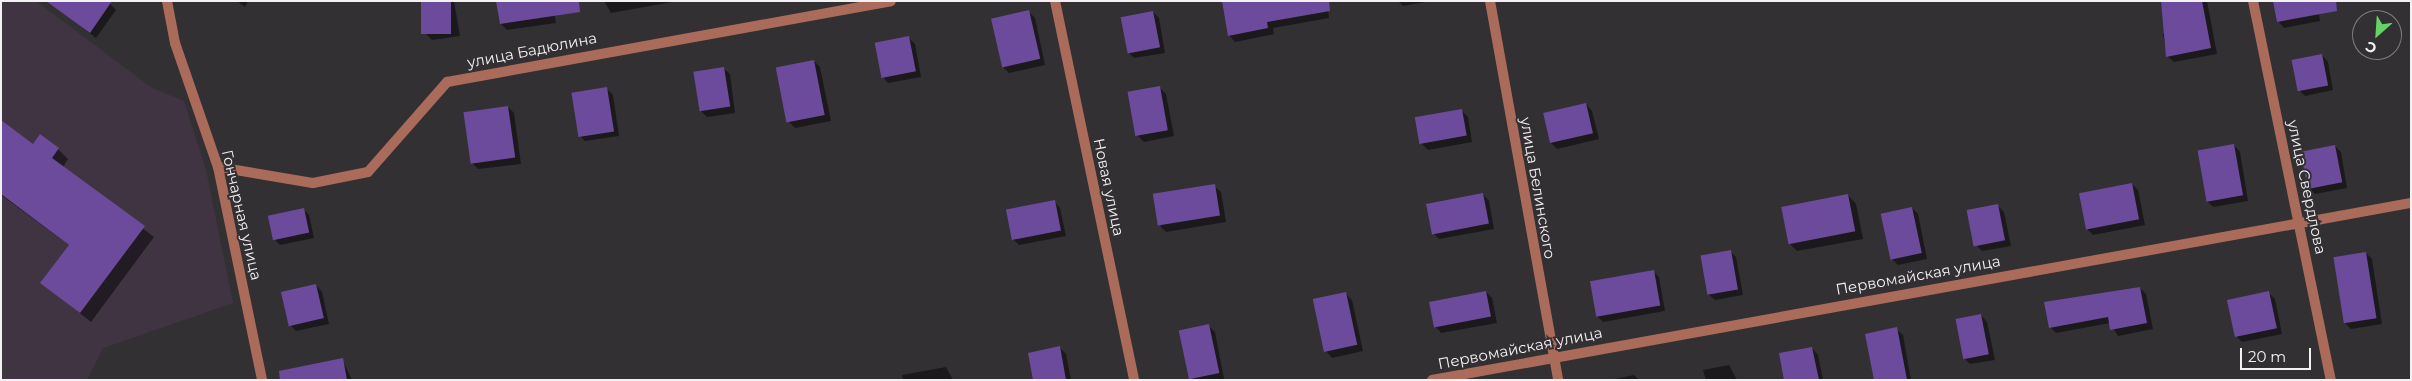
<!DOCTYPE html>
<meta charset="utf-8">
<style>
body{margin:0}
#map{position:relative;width:2412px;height:381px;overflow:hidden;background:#333034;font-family:Montserrat,sans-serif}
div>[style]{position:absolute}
.medical>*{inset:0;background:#403442}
.shadow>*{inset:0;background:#0007}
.building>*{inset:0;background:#6c4b9d;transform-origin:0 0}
.minor>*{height:10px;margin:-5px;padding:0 5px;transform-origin:5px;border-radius:5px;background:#aa6b5a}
.tertiary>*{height:10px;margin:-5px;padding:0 5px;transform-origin:5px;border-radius:5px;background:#aa6b5a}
span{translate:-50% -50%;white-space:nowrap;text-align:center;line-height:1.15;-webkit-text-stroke:4px #333034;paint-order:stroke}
.street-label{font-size:15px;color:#f3f1f4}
.frame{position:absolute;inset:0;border:2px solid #f3f1f4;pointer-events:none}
.north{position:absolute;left:2352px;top:10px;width:50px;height:50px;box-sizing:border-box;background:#333034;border:1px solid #807d81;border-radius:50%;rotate:206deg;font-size:14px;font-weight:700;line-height:20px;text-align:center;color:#f3f1f4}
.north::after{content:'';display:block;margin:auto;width:18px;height:22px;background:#65d467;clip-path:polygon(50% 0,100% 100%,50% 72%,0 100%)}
.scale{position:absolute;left:2240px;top:348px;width:71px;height:22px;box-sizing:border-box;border:2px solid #f3f1f4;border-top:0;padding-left:6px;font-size:15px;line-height:18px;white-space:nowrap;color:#f3f1f4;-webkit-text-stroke:4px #333034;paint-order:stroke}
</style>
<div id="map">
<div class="medical">
<div style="clip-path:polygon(1px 1px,36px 1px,152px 88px,184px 101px,206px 170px,233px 303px,103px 348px,87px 380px,1px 380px)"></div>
</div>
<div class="shadow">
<div style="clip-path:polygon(107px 1px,116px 10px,96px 38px,56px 7px)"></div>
<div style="clip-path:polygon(237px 1px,248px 1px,245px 7px)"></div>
<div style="clip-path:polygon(422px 1px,454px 1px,460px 36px,432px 40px,426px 34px)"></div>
<div style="clip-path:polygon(552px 1px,556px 23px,507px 30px,501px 24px)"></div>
<div style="clip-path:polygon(604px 1px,678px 1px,611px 13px)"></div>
<div style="clip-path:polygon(1223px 1px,1327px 1px,1329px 18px,1273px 28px,1274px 34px,1235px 42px,1229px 35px)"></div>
<div style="clip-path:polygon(1398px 1px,1431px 1px,1403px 6px)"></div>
<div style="clip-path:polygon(2162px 1px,2207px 1px,2217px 54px,2174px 62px,2167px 56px,2163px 34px,2169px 33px)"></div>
<div style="clip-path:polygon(2317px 1px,2320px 21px,2284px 28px,2278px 21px)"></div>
<div style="clip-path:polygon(1029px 12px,1035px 18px,1045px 65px,1009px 73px,1002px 66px)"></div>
<div style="clip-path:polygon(1153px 12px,1159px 18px,1165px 53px,1134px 58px,1128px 52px)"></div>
<div style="clip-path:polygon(909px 38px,915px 44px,921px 77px,888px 83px,882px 76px)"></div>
<div style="clip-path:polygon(2322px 55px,2328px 62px,2333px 90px,2305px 96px,2299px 90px)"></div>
<div style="clip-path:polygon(814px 61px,820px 67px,831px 121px,795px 128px,789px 122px)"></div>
<div style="clip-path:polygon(723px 68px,730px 74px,735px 113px,707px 117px,701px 111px)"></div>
<div style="clip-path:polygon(1160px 88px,1166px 94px,1174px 136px,1144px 142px,1138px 136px)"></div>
<div style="clip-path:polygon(607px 89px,613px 95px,619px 136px,585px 141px,579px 135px)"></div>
<div style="clip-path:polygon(1586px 104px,1592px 111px,1599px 139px,1557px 149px,1551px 143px)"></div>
<div style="clip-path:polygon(508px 107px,514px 113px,521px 164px,478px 169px,472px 163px)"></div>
<div style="clip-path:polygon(1462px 111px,1468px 117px,1472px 142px,1428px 150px,1422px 144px,1417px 119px)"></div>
<div style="clip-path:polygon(1px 122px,34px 146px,41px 136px,58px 149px,68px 159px,63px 167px,154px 237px,91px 322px,42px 283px,70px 246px,1px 195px)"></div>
<div style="clip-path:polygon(2234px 145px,2240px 152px,2248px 201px,2213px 207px,2207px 201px)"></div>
<div style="clip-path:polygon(2335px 146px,2341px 152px,2347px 188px,2315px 194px,2309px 188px)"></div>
<div style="clip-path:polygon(2132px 184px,2138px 190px,2145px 225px,2093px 235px,2087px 229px)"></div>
<div style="clip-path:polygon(1214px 186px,1221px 192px,1226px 222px,1166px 232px,1160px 226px)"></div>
<div style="clip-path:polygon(1483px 194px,1489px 201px,1494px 229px,1439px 239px,1433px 233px)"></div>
<div style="clip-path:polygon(1848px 195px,1856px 204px,1863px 239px,1797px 251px,1788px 242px)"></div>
<div style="clip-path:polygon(1054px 201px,1060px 208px,1066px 236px,1019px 245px,1013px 239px)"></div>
<div style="clip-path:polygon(1998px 206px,2004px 212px,2011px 246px,1982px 251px,1976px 245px)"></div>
<div style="clip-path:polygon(1912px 208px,1918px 214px,1927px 259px,1898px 265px,1892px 259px)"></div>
<div style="clip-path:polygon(303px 209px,309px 215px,314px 238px,280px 245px,274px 239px)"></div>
<div style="clip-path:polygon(1730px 251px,1736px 257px,1743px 295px,1715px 300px,1708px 294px)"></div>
<div style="clip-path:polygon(2366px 253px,2372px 259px,2382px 324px,2351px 329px,2345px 323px,2335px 258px)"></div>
<div style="clip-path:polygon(1653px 271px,1659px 277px,1665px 311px,1603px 322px,1597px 316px)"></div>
<div style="clip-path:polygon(316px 285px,322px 292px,329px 324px,296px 331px,290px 325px)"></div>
<div style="clip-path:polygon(2140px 288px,2146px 294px,2153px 329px,2118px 336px,2110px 323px,2056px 333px,2050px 327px)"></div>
<div style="clip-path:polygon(1486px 292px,1492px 298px,1497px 323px,1441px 333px,1435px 326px)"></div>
<div style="clip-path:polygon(2269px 293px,2275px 299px,2282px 334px,2242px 342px,2236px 336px,2229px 301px)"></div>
<div style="clip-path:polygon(1346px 294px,1352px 300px,1363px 351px,1332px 358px,1326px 351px)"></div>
<div style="clip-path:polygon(1981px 315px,1987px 322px,1995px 360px,1970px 364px,1964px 358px)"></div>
<div style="clip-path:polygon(1208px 325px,1215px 332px,1224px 379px,1192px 380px)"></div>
<div style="clip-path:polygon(1896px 329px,1903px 335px,1911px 380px,1876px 380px)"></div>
<div style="clip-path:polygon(1060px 348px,1066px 354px,1071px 380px,1034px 380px)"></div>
<div style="clip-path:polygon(1812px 348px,1818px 355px,1823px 380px,1785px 380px)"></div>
<div style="clip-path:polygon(342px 359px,352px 380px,302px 380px)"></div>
<div style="clip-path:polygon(1729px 365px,1737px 380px,1706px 380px,1703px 370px)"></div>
<div style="clip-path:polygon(946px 367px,953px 380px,903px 380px,902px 375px)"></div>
<div style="clip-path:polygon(1634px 375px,1639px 380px,1610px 380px)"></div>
</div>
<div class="building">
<div style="clip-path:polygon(46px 1px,112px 1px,90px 33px)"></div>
<div style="left:421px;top:1px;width:30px;height:33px"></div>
<div style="clip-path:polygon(496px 1px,579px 1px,580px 12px,500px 24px)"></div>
<div style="clip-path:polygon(1222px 1px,1329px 1px,1330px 11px,1267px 22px,1268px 28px,1228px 36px)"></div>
<div style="clip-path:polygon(2161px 1px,2202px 1px,2211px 48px,2166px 57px)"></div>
<div style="clip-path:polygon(2273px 1px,2336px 1px,2337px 11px,2277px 22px)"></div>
<div style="left:1029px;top:10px;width:50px;height:39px;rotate:77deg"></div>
<div style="left:1153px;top:11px;width:37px;height:33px;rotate:79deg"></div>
<div style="left:909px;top:36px;width:36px;height:35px;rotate:79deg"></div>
<div style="left:2322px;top:54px;width:32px;height:31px;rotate:79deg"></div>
<div style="left:814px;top:60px;width:56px;height:39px;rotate:79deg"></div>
<div style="left:724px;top:67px;width:40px;height:31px;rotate:81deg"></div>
<div style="left:1160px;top:86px;width:45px;height:33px;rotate:80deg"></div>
<div style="left:607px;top:87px;width:45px;height:36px;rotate:81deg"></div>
<div style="left:1586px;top:103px;width:31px;height:44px;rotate:77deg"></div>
<div style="left:508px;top:106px;width:52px;height:45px;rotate:82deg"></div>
<div style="left:1462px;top:109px;width:27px;height:48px;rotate:80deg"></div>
<div style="clip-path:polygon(1px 120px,33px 144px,40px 134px,59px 148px,52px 158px,145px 226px,80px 313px,40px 283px,69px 245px,1px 194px)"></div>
<div style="left:2234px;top:144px;width:52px;height:37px;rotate:80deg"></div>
<div style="left:2335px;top:145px;width:38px;height:35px;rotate:79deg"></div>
<div style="left:2132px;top:183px;width:37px;height:54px;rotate:79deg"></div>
<div style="left:1215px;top:184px;width:32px;height:63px;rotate:81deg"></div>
<div style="left:1483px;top:193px;width:31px;height:58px;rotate:79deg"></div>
<div style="left:1848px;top:194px;width:38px;height:68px;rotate:79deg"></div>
<div style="left:1055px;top:200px;width:31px;height:50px;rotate:79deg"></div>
<div style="left:1998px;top:204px;width:37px;height:32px;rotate:79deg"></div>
<div style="left:1912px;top:207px;width:47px;height:32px;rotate:78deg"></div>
<div style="left:304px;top:208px;width:25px;height:37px;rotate:78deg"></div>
<div style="left:1731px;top:250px;width:40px;height:31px;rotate:80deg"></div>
<div style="left:2366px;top:252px;width:67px;height:33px;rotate:81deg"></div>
<div style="left:1654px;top:270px;width:36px;height:65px;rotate:80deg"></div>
<div style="left:316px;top:284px;width:35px;height:36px;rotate:77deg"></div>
<div style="clip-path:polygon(2140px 287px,2147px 323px,2110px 330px,2108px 317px,2049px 328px,2044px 302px)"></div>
<div style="left:1486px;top:291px;width:26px;height:58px;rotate:79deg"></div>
<div style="left:2269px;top:291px;width:38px;height:43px;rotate:78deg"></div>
<div style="left:1346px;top:292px;width:54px;height:34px;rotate:78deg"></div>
<div style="left:1981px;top:314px;width:41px;height:26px;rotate:79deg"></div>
<div style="left:1209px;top:324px;width:50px;height:31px;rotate:78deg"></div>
<div style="clip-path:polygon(1897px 327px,1907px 380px,1874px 380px,1865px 334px)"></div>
<div style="clip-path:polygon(1060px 346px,1066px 380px,1033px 380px,1028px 353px)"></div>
<div style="clip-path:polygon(1812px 347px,1819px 380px,1784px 380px,1779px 353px)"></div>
<div style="clip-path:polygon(343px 358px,347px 380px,280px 380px,279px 371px)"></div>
</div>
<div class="minor">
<div style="left:1055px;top:1px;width:387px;rotate:78.2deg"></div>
<div style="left:2253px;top:1px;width:387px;rotate:78.4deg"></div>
<div style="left:218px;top:167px;width:96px;rotate:9.6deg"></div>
<div style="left:313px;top:183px;width:56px;rotate:-11.3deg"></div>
<div style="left:368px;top:172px;width:120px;rotate:-48.7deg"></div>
<div style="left:447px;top:82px;width:451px;rotate:-10.3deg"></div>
<div style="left:1432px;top:380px;width:995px;rotate:-10.25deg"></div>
</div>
<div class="tertiary">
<div style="left:167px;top:1px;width:43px;rotate:79.2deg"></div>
<div style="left:175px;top:43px;width:131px;rotate:70.9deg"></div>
<div style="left:218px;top:167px;width:217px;rotate:78.3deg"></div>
<div style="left:1490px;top:1px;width:385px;rotate:79.8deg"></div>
</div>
<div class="street-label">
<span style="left:532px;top:50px;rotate:-11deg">улица Бадюлина</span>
<span style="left:1109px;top:187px;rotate:78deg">Новая улица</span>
<span style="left:2307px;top:187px;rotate:78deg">улица Свердлова</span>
<span style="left:1538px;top:188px;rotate:80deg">улица Белинского</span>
<span style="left:242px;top:215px;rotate:77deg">Гончарная улица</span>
<span style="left:1918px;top:275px;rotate:-10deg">Первомайская улица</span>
<span style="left:1520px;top:348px;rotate:-11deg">Первомайская улица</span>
</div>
<div class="frame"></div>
<div class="north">С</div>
<div class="scale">20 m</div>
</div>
